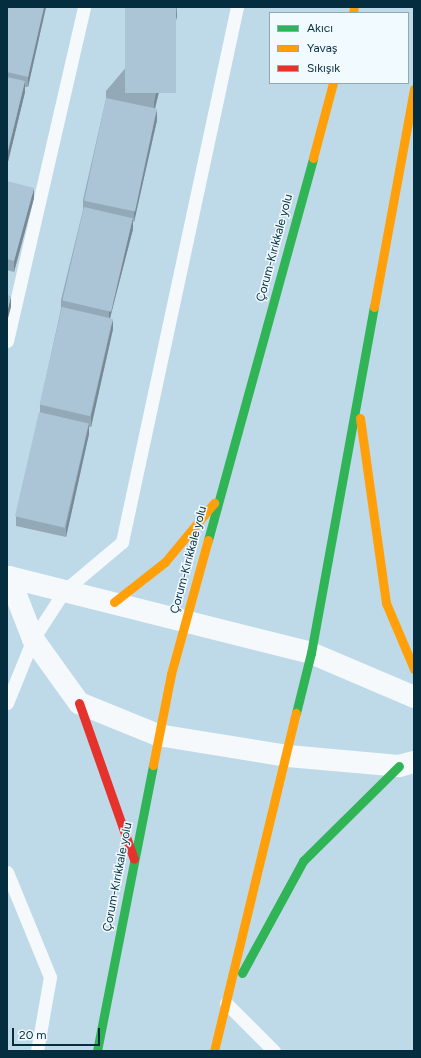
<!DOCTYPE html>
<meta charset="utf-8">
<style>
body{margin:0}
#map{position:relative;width:421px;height:1058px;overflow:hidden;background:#bedae8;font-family:Figtree,sans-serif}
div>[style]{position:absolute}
.lane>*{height:13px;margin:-6.5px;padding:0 6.5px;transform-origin:6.5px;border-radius:6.5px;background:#f5f9fc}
.street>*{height:22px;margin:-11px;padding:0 11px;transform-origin:11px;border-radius:11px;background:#f5f9fc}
.fast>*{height:9px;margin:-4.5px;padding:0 4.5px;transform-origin:4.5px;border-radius:4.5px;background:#30b455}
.slow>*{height:9px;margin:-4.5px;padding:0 4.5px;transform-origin:4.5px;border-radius:4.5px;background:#ff9f0a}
.jam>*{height:9px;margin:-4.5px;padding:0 4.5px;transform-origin:4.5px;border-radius:4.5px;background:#e5322d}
.wall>*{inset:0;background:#93a9b8}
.shaded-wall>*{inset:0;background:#788996}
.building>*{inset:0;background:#abc4d6;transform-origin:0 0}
span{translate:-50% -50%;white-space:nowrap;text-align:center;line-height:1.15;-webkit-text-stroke:3px #f1fafe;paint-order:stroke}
.street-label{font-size:12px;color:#042e3f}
.frame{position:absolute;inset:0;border:8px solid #042e3f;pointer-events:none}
.legend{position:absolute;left:269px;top:12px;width:140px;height:72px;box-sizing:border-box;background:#f1fafe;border:1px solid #92a8b2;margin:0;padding:5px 7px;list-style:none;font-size:12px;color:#042e3f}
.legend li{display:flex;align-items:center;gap:8px;height:20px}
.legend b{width:20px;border:1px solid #92a8b2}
.scale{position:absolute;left:12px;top:1028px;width:88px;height:18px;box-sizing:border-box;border:2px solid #042e3f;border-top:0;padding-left:5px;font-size:12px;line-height:14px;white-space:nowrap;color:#042e3f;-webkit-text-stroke:3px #f1fafe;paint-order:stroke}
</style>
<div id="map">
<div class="lane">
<div style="left:7px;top:341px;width:343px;rotate:-77deg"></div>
<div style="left:7px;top:703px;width:69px;rotate:-67.9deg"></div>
<div style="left:33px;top:639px;width:59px;rotate:-56.9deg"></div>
<div style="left:65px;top:590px;width:75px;rotate:-40.1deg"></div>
<div style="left:122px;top:542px;width:547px;rotate:-77.87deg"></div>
<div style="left:7px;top:872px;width:113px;rotate:67.7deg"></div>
<div style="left:50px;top:977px;width:75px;rotate:100deg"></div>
<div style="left:226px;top:1003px;width:68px;rotate:45deg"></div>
</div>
<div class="street">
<div style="left:9px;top:577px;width:66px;rotate:68.8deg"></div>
<div style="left:33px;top:639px;width:79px;rotate:54.3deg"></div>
<div style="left:79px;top:703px;width:85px;rotate:22.1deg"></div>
<div style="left:158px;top:735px;width:132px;rotate:9.2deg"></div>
<div style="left:288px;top:756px;width:111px;rotate:5.1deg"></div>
<div style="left:399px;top:766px;width:16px;rotate:-15deg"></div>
<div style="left:9px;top:577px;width:311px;rotate:14.1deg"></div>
<div style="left:311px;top:653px;width:112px;rotate:23.1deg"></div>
</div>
<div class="fast">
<div style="left:208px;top:540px;width:396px;rotate:-74.6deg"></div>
<div style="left:296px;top:713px;width:62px;rotate:-76deg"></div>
<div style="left:311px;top:653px;width:352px;rotate:-79.7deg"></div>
<div style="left:242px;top:973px;width:128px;rotate:-61.4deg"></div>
<div style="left:303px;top:861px;width:135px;rotate:-44.7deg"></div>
<div style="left:97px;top:1051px;width:291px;rotate:-78.9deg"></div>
</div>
<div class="slow">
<div style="left:353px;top:13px;width:6px;rotate:-81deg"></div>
<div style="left:313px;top:158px;width:78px;rotate:-75.1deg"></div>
<div style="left:374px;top:307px;width:222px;rotate:-79.6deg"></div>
<div style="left:360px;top:418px;width:187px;rotate:82deg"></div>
<div style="left:386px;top:603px;width:72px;rotate:67deg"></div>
<div style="left:114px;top:602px;width:65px;rotate:-38.1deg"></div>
<div style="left:165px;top:562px;width:77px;rotate:-50.3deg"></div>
<div style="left:153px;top:765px;width:93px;rotate:-78.8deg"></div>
<div style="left:171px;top:674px;width:139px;rotate:-74.6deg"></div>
<div style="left:214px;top:1051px;width:348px;rotate:-76.4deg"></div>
</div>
<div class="jam">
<div style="left:79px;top:703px;width:165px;rotate:70.6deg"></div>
</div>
<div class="wall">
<div style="clip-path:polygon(7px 7px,46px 7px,28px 87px,25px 87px,25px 92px,7px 166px)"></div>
<div style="clip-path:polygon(177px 7px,177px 16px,155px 109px,157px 120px,134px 222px,133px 221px,133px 229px,110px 318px,113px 329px,91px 427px,89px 427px,89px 434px,66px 537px,16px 526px,16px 516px,40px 412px,40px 405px,61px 309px,61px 300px,83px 210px,83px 200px,106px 99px,106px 91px)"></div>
<div style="clip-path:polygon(7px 181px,34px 198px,14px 272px,7px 270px)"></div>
</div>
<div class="shaded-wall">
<div style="clip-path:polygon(44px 7px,46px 7px,28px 87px,28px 77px)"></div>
<div style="clip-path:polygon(176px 7px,177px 16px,154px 112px,154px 102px)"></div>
<div style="clip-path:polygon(25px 81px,25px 92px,7px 166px,7px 155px)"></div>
<div style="clip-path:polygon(157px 109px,157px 120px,134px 222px,134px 211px)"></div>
<div style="clip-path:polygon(34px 188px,34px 198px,14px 272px,14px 261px)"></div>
<div style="clip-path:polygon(133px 218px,133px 229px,109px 322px,109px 312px)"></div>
<div style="clip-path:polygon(11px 296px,11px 307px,7px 322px,7px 312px)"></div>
<div style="clip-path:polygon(113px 319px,113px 329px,91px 427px,91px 416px)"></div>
<div style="clip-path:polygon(89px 424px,89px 434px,66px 537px,66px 527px)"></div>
</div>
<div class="building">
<div style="clip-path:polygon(7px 7px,44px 7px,28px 77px,7px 72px)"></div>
<div style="left:125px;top:7px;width:51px;height:86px"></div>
<div style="clip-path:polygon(7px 77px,25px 81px,7px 155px)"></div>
<div style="left:106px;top:98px;width:52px;height:105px;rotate:12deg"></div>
<div style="clip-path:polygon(7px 181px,34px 188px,14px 261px,7px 259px)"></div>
<div style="left:84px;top:207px;width:50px;height:96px;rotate:13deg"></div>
<div style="clip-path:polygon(7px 295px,11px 296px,7px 312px)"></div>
<div style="left:62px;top:307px;width:52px;height:100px;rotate:13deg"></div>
<div style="left:39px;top:412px;width:51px;height:107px;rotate:13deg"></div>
</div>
<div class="street-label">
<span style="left:275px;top:248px;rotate:-75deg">Çorum-Kırıkkale yolu</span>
<span style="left:189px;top:560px;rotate:-75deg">Çorum-Kırıkkale yolu</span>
<span style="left:118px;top:877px;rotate:-79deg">Çorum-Kırıkkale yolu</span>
</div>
<div class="frame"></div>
<ul class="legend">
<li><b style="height:5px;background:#30b455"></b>Akıcı</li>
<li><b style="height:5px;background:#ff9f0a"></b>Yavaş</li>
<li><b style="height:5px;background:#e5322d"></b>Sıkışık</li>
</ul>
<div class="scale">20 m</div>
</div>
